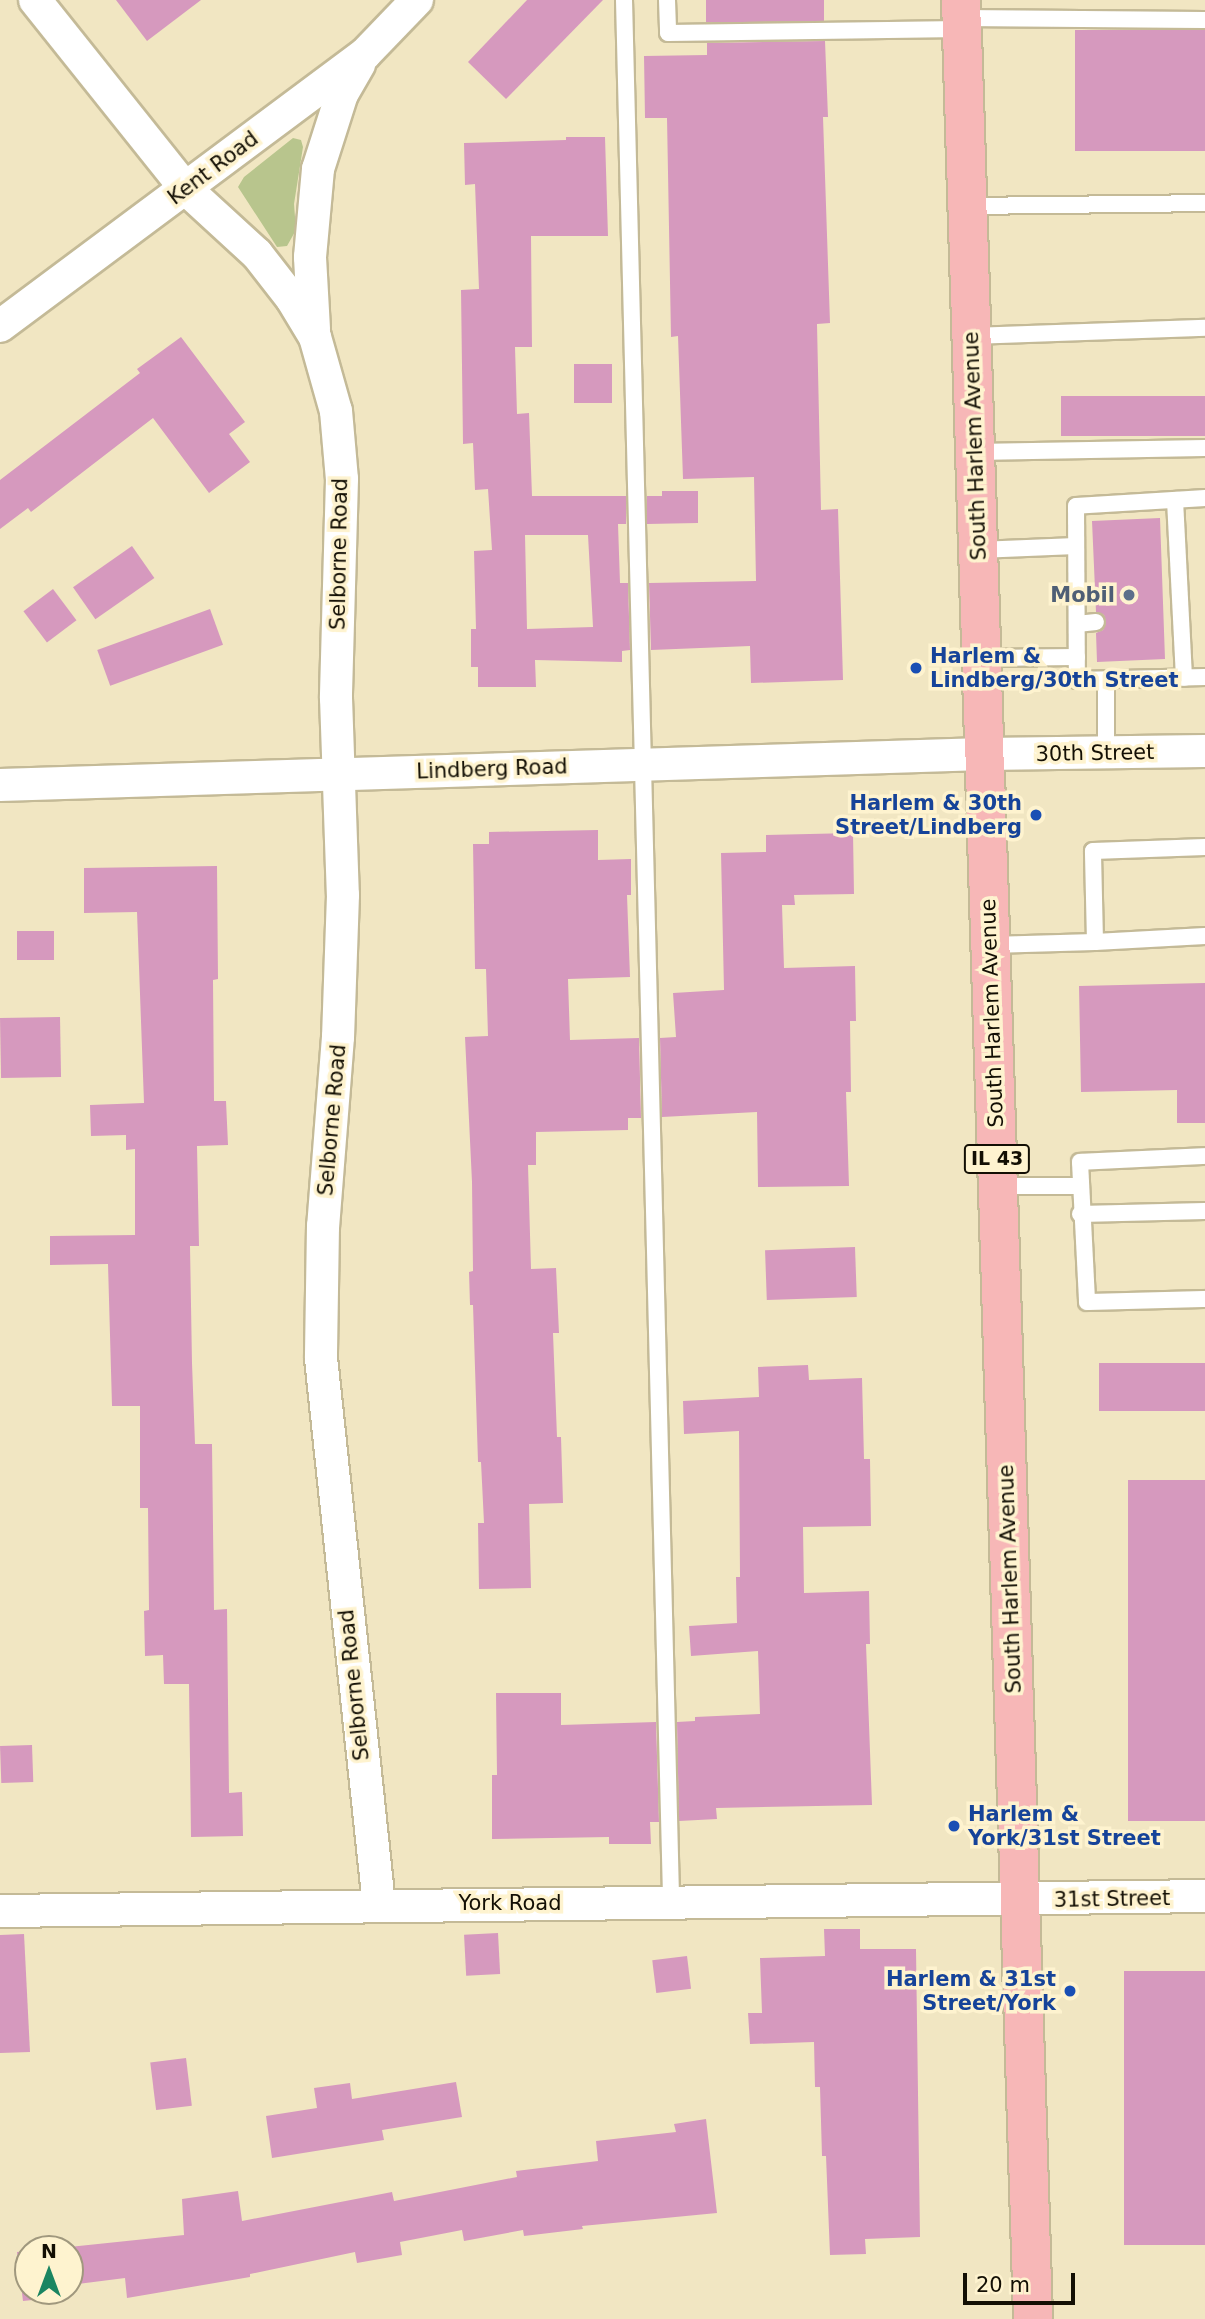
<!DOCTYPE html>
<style>
body{margin:0}
#map{position:relative;width:1205px;height:2319px;overflow:hidden;background:#f1e6c2;font-family:"DejaVu Sans",sans-serif}
div>[style]{position:absolute}
.green>*{inset:0;background:#b8c58d}
.building>*{inset:0;background:#d699be;transform-origin:0 0}
.roads{filter:drop-shadow(2px 0 #c4ba97) drop-shadow(-2px 0 #c4ba97) drop-shadow(0 2px #c4ba97) drop-shadow(0 -2px #c4ba97)}
.lane>*{height:16px;margin:-8px;padding:0 8px;transform-origin:8px;border-radius:8px;background:#fff}
.street>*{height:32px;margin:-16px;padding:0 16px;transform-origin:16px;border-radius:16px;background:#fff}
.primary>*{height:38px;margin:-19px;padding:0 19px;transform-origin:19px;border-radius:19px;background:#f7b7b7}
.dots>*{width:19px;height:19px;translate:-50% -50%;box-sizing:border-box;border:4px solid #fef3cf;border-radius:50%}
span{translate:-50% -50%;white-space:nowrap;text-align:center;line-height:1.15;-webkit-text-stroke:7px #fef3cf;paint-order:stroke}
.shield-label span{padding:2px 5px;background:#fef3cf;border:2px solid;border-radius:5px;-webkit-text-stroke-width:0}
.shield-label{font-size:19px;color:#130f04;font-weight:700}
.street-label{font-size:21px;color:#130f04}
.service-label{font-size:21px;color:#4e5e75;font-weight:700}
.right{translate:-100% -50%;text-align:right}
.transit-label{font-size:21px;color:#164399;font-weight:700}
.left{translate:0 -50%;text-align:left}
.north{position:absolute;left:14px;top:2235px;width:70px;height:70px;box-sizing:border-box;background:#fef3cf;border:2px solid #a0987e;border-radius:50%;rotate:0deg;font-size:19px;font-weight:700;line-height:28px;text-align:center;color:#130f04}
.north::after{content:'';display:block;margin:auto;width:24px;height:32px;background:#1b8561;clip-path:polygon(50% 0,100% 100%,50% 72%,0 100%)}
.scale{position:absolute;left:963px;top:2273px;width:112px;height:32px;box-sizing:border-box;border:4px solid #130f04;border-top:0;padding-left:9px;font-size:21px;line-height:24px;white-space:nowrap;color:#130f04;-webkit-text-stroke:5px #fef3cf;paint-order:stroke}
</style>
<div id="map">
<div class="green">
<div style="clip-path:polygon(293px 138px,301px 140px,303px 147px,294px 204px,296px 230px,287px 246px,277px 247px,238px 187px,244px 177px)"></div>
</div>
<div class="building">
<div style="clip-path:polygon(116px 0,201px 0,147px 41px)"></div>
<div style="clip-path:polygon(527px 0,603px 0,506px 99px,468px 62px)"></div>
<div style="left:706px;top:0;width:118px;height:22px"></div>
<div style="left:1205px;top:30px;width:121px;height:130px;rotate:90deg"></div>
<div style="clip-path:polygon(825px 41px,828px 117px,823px 117px,830px 323px,817px 324px,821px 510px,838px 509px,843px 680px,751px 683px,750px 646px,651px 650px,649px 583px,756px 581px,754px 477px,683px 479px,678px 336px,671px 337px,667px 118px,645px 118px,644px 56px,707px 55px,707px 43px)"></div>
<div style="clip-path:polygon(evenodd,566px 137px,605px 137px,608px 236px,531px 236px,532px 347px,515px 347px,517px 414px,529px 413px,532px 496px,626px 496px,626px 524px,618px 524px,620px 583px,628px 583px,630px 650px,622px 651px,622px 662px,535px 660px,536px 687px,478px 687px,478px 667px,471px 667px,471px 629px,476px 629px,474px 551px,492px 550px,488px 489px,475px 490px,473px 443px,463px 444px,461px 290px,479px 289px,475px 184px,465px 185px,464px 143px,566px 140px,566px 137px,525px 535px,588px 535px,593px 627px,527px 629px,525px 535px)"></div>
<div style="clip-path:polygon(181px 337px,245px 422px,229px 434px,250px 462px,209px 493px,153px 418px,31px 512px,28px 508px,0 529px,0 480px,140px 373px,137px 369px)"></div>
<div style="left:574px;top:364px;width:38px;height:39px"></div>
<div style="left:1061px;top:396px;width:144px;height:40px"></div>
<div style="clip-path:polygon(662px 491px,698px 491px,698px 523px,647px 524px,647px 496px,662px 496px)"></div>
<div style="clip-path:polygon(1160px 518px,1165px 659px,1097px 662px,1096px 633px,1103px 630px,1106px 622px,1104px 615px,1096px 612px,1092px 521px)"></div>
<div style="left:132px;top:546px;width:39px;height:72px;rotate:55deg"></div>
<div style="left:53px;top:589px;width:39px;height:37px;rotate:53deg"></div>
<div style="left:210px;top:609px;width:38px;height:120px;rotate:70deg"></div>
<div style="clip-path:polygon(598px 830px,598px 860px,631px 859px,631px 895px,627px 895px,630px 977px,568px 979px,570px 1040px,639px 1038px,641px 1118px,628px 1118px,628px 1130px,536px 1132px,536px 1165px,528px 1165px,531px 1269px,556px 1268px,559px 1333px,553px 1333px,557px 1437px,561px 1437px,563px 1503px,529px 1504px,531px 1588px,479px 1589px,478px 1523px,484px 1523px,481px 1462px,478px 1462px,473px 1305px,470px 1305px,469px 1272px,473px 1271px,472px 1182px,465px 1037px,488px 1036px,486px 969px,475px 969px,473px 844px,489px 844px,489px 832px)"></div>
<div style="clip-path:polygon(853px 833px,854px 894px,794px 895px,795px 905px,782px 905px,784px 968px,855px 966px,856px 1021px,850px 1021px,851px 1092px,846px 1092px,849px 1186px,758px 1187px,757px 1112px,662px 1117px,660px 1038px,676px 1037px,673px 993px,724px 990px,721px 853px,766px 852px,766px 835px)"></div>
<div style="clip-path:polygon(217px 866px,218px 979px,213px 980px,214px 1101px,226px 1101px,228px 1145px,197px 1146px,199px 1246px,190px 1246px,192px 1363px,195px 1444px,212px 1444px,214px 1610px,227px 1609px,229px 1793px,242px 1792px,243px 1836px,191px 1837px,189px 1684px,164px 1684px,163px 1655px,145px 1656px,144px 1611px,149px 1610px,148px 1508px,140px 1508px,140px 1406px,112px 1406px,108px 1264px,50px 1265px,50px 1236px,135px 1235px,135px 1149px,126px 1150px,126px 1135px,91px 1136px,90px 1105px,144px 1103px,137px 912px,84px 913px,84px 868px)"></div>
<div style="left:17px;top:931px;width:37px;height:29px"></div>
<div style="clip-path:polygon(1205px 983px,1205px 1123px,1177px 1123px,1177px 1090px,1081px 1092px,1079px 986px)"></div>
<div style="left:60px;top:1017px;width:60px;height:60px;rotate:89deg"></div>
<div style="left:855px;top:1247px;width:50px;height:90px;rotate:88deg"></div>
<div style="left:1205px;top:1363px;width:48px;height:106px;rotate:90deg"></div>
<div style="clip-path:polygon(808px 1365px,809px 1380px,862px 1378px,864px 1459px,870px 1459px,871px 1526px,803px 1527px,804px 1593px,869px 1591px,870px 1644px,866px 1644px,872px 1805px,716px 1808px,717px 1819px,679px 1821px,677px 1722px,695px 1721px,695px 1717px,760px 1714px,758px 1651px,691px 1656px,689px 1626px,737px 1623px,736px 1577px,740px 1577px,739px 1431px,684px 1434px,683px 1401px,759px 1397px,758px 1367px)"></div>
<div style="left:1205px;top:1480px;width:341px;height:77px;rotate:90deg"></div>
<div style="clip-path:polygon(496px 1693px,561px 1693px,561px 1725px,656px 1722px,659px 1822px,650px 1822px,651px 1844px,609px 1844px,609px 1837px,492px 1839px,492px 1775px,497px 1775px)"></div>
<div style="left:32px;top:1745px;width:37px;height:32px;rotate:88deg"></div>
<div style="clip-path:polygon(824px 1929px,860px 1929px,860px 1949px,916px 1949px,920px 2237px,865px 2239px,866px 2254px,830px 2255px,826px 2156px,822px 2156px,820px 2087px,815px 2087px,814px 2042px,750px 2044px,748px 2013px,762px 2013px,760px 1958px,825px 1956px)"></div>
<div style="left:498px;top:1933px;width:41px;height:34px;rotate:87deg"></div>
<div style="clip-path:polygon(24px 1934px,30px 2052px,0 2053px,0 1935px)"></div>
<div style="left:687px;top:1956px;width:33px;height:35px;rotate:83deg"></div>
<div style="left:1124px;top:1971px;width:81px;height:274px"></div>
<div style="left:186px;top:2058px;width:48px;height:36px;rotate:83deg"></div>
<div style="clip-path:polygon(456px 2082px,462px 2117px,382px 2130px,384px 2140px,272px 2158px,266px 2116px,317px 2108px,314px 2088px,350px 2083px,352px 2099px)"></div>
<div style="clip-path:polygon(706px 2119px,717px 2213px,582px 2226px,583px 2229px,524px 2236px,523px 2230px,464px 2241px,462px 2230px,400px 2242px,402px 2255px,357px 2263px,355px 2252px,250px 2274px,250px 2277px,127px 2298px,125px 2278px,70px 2285px,70px 2249px,50px 2249px,184px 2235px,182px 2199px,238px 2191px,242px 2221px,392px 2192px,394px 2201px,517px 2177px,516px 2171px,598px 2161px,596px 2141px,676px 2132px,674px 2124px)"></div>
<div style="clip-path:polygon(28px 2251px,28px 2291px,70px 2291px,70px 2285px,71px 2296px,23px 2301px,17px 2252px)"></div>
</div>
<div class="roads">
<div class="lane">
<div style="left:624px;top:0;width:1903px;rotate:88.58deg"></div>
<div style="left:667px;top:0;width:33px;rotate:88deg"></div>
<div style="left:668px;top:33px;width:293px;rotate:-0.8deg"></div>
<div style="left:962px;top:18px;width:243px;rotate:0.5deg"></div>
<div style="left:967px;top:206px;width:238px;rotate:-0.7deg"></div>
<div style="left:972px;top:336px;width:233px;rotate:-2deg"></div>
<div style="left:975px;top:452px;width:230px;rotate:-1deg"></div>
<div style="left:1205px;top:498px;width:129px;rotate:176.5deg"></div>
<div style="left:1076px;top:506px;width:174px;rotate:89.7deg"></div>
<div style="left:1077px;top:680px;width:128px;rotate:-1.3deg"></div>
<div style="left:1175px;top:500px;width:178px;rotate:87.1deg"></div>
<div style="left:978px;top:550px;width:98px;rotate:-2.3deg"></div>
<div style="left:1077px;top:624px;width:19px;rotate:-6deg"></div>
<div style="left:983px;top:658px;width:94px;rotate:-0.6deg"></div>
<div style="left:1106px;top:680px;width:73px;rotate:90deg"></div>
<div style="left:1095px;top:942px;width:110px;rotate:-3.1deg"></div>
<div style="left:990px;top:945px;width:105px;rotate:-1.6deg"></div>
<div style="left:1095px;top:942px;width:91px;rotate:-91.3deg"></div>
<div style="left:1093px;top:851px;width:112px;rotate:-2deg"></div>
<div style="left:1205px;top:1156px;width:125px;rotate:177.3deg"></div>
<div style="left:1080px;top:1162px;width:140px;rotate:87.1deg"></div>
<div style="left:1087px;top:1302px;width:118px;rotate:-1.5deg"></div>
<div style="left:998px;top:1186px;width:82px"></div>
<div style="left:1080px;top:1214px;width:125px;rotate:-1.4deg"></div>
</div>
<div class="street">
<div style="left:35px;top:0;width:242px;rotate:51.4deg"></div>
<div style="left:186px;top:189px;width:96px;rotate:42.5deg"></div>
<div style="left:257px;top:254px;width:57px;rotate:52.1deg"></div>
<div style="left:292px;top:299px;width:44px;rotate:58.8deg"></div>
<div style="left:315px;top:337px;width:77px;rotate:74.2deg"></div>
<div style="left:336px;top:411px;width:68px;rotate:85deg"></div>
<div style="left:342px;top:479px;width:219px;rotate:91.6deg"></div>
<div style="left:336px;top:698px;width:197px;rotate:88deg"></div>
<div style="left:343px;top:895px;width:142px;rotate:92deg"></div>
<div style="left:338px;top:1037px;width:190px;rotate:94.5deg"></div>
<div style="left:323px;top:1226px;width:132px;rotate:90.9deg"></div>
<div style="left:321px;top:1358px;width:549px;rotate:83.94deg"></div>
<div style="left:0;top:326px;width:455px;rotate:-36.7deg"></div>
<div style="left:365px;top:54px;width:75px;rotate:-46.1deg"></div>
<div style="left:314px;top:329px;width:72px;rotate:-93.2deg"></div>
<div style="left:310px;top:257px;width:88px;rotate:-84.8deg"></div>
<div style="left:318px;top:169px;width:79px;rotate:-72.3deg"></div>
<div style="left:342px;top:94px;width:34px;rotate:-60deg"></div>
<div style="left:0;top:785px;width:984px;rotate:-1.8deg"></div>
<div style="left:984px;top:754px;width:221px;rotate:-0.8deg"></div>
<div style="left:0;top:1911px;width:1205px;rotate:-0.71deg"></div>
</div>
<div class="primary">
<div style="left:961px;top:0;width:2320px;rotate:88.22deg"></div>
</div>
</div>
<div class="dots">
<div style="left:1129px;top:595px;background:#5c6f8a"></div>
<div style="left:916px;top:668px;background:#1a4fb4"></div>
<div style="left:1036px;top:815px;background:#1a4fb4"></div>
<div style="left:954px;top:1826px;background:#1a4fb4"></div>
<div style="left:1070px;top:1991px;background:#1a4fb4"></div>
</div>
<div class="shield-label">
<span style="left:997px;top:1159px">IL 43</span>
</div>
<div class="street-label">
<span style="left:213px;top:168px;rotate:-37deg">Kent Road</span>
<span style="left:975px;top:446px;rotate:-92deg">South Harlem Avenue</span>
<span style="left:339px;top:554px;rotate:-89deg">Selborne Road</span>
<span style="left:1095px;top:753px;rotate:-1deg">30th Street</span>
<span style="left:492px;top:769px;rotate:-2deg">Lindberg Road</span>
<span style="left:992px;top:1013px;rotate:-92deg">South Harlem Avenue</span>
<span style="left:332px;top:1120px;rotate:-85deg">Selborne Road</span>
<span style="left:1010px;top:1579px;rotate:-92deg">South Harlem Avenue</span>
<span style="left:354px;top:1685px;rotate:-96deg">Selborne Road</span>
<span style="left:1112px;top:1899px;rotate:-1deg">31st Street</span>
<span style="left:510px;top:1903px">York Road</span>
</div>
<div class="service-label">
<span class="right" style="left:1115px;top:595px">Mobil</span>
</div>
<div class="transit-label">
<span class="left" style="left:930px;top:668px">Harlem &amp;<br>Lindberg/30th Street</span>
<span class="right" style="left:1022px;top:815px">Harlem &amp; 30th<br>Street/Lindberg</span>
<span class="left" style="left:968px;top:1826px">Harlem &amp;<br>York/31st Street</span>
<span class="right" style="left:1056px;top:1991px">Harlem &amp; 31st<br>Street/York</span>
</div>
<div class="north">N</div>
<div class="scale">20 m</div>
</div>
